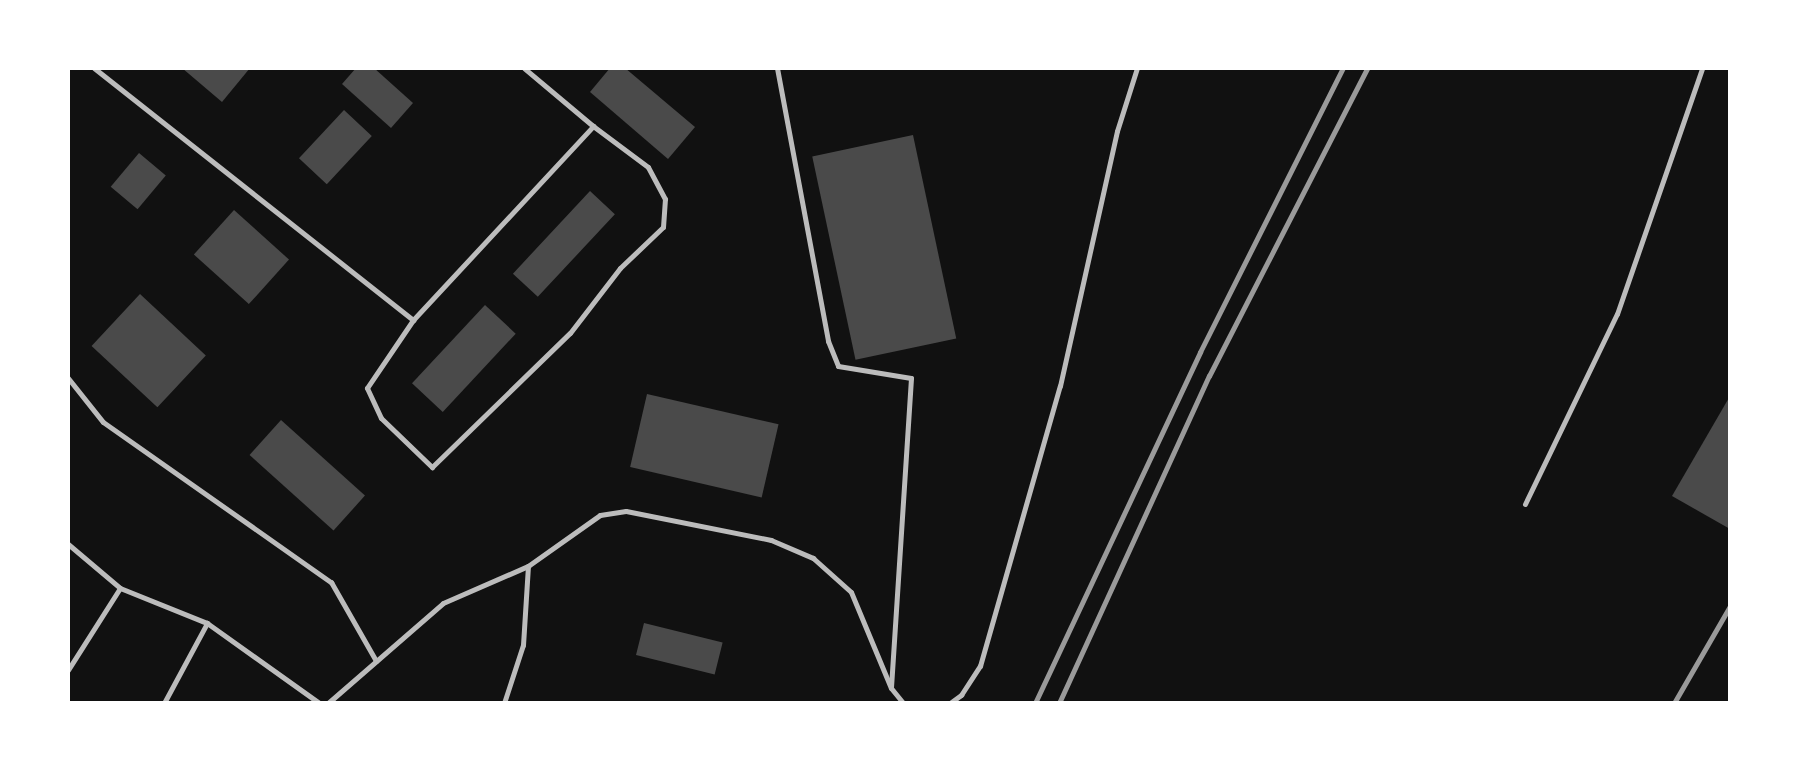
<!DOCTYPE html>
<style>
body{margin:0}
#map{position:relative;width:1798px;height:771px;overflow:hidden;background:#111;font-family:Barlow,sans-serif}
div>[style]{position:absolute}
.building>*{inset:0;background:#4a4a4a;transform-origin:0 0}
.service>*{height:5px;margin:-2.5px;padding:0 2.5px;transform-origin:2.5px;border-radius:2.5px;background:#bcbcbc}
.rail>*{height:5px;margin:-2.5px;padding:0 2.5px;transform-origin:2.5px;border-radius:2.5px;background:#9a9a9a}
span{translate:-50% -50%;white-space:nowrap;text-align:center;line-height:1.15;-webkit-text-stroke:5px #fff;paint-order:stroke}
.frame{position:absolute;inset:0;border:70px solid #fff;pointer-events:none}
</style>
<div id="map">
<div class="building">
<div style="clip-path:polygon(182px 68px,250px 68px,222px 102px)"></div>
<div style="clip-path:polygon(356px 68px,374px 68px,413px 103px,391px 128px,342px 84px)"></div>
<div style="clip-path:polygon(610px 68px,625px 68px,695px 127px,668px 159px,590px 92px)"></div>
<div style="left:344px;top:110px;width:38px;height:66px;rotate:43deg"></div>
<div style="left:913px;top:135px;width:208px;height:103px;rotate:78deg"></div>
<div style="left:139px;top:153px;width:35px;height:44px;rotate:40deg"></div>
<div style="left:590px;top:191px;width:34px;height:113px;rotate:43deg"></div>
<div style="left:234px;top:210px;width:74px;height:60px;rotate:42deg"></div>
<div style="left:140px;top:294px;width:90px;height:71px;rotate:43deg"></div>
<div style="left:485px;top:305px;width:42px;height:107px;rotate:43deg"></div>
<div style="left:647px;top:394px;width:135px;height:75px;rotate:13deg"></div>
<div style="clip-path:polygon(1730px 396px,1730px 529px,1672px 496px)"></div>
<div style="left:281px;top:420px;width:113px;height:47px;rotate:42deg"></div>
<div style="left:644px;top:623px;width:81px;height:33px;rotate:14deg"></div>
</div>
<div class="service">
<div style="left:94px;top:68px;width:407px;rotate:38.3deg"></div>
<div style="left:413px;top:320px;width:265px;rotate:-47.1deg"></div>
<div style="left:593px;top:126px;width:90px;rotate:-140deg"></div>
<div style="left:777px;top:68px;width:278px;rotate:79.4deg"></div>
<div style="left:828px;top:341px;width:27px;rotate:68deg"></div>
<div style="left:838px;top:366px;width:74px;rotate:9.3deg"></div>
<div style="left:911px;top:378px;width:309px;rotate:93.7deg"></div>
<div style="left:413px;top:320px;width:82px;rotate:124.1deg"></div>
<div style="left:367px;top:388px;width:33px;rotate:65deg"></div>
<div style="left:381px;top:418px;width:71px;rotate:43.9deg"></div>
<div style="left:432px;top:467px;width:192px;rotate:-44.2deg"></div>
<div style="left:570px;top:333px;width:82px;rotate:-52.4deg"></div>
<div style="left:620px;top:268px;width:59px;rotate:-43.6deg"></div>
<div style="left:663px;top:227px;width:28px;rotate:-86deg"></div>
<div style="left:665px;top:199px;width:36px;rotate:-118deg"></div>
<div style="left:648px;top:167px;width:69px;rotate:-143.3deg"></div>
<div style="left:68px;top:378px;width:56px;rotate:51.5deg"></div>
<div style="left:103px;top:422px;width:279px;rotate:35.1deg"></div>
<div style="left:331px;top:582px;width:91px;rotate:60.3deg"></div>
<div style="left:1525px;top:504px;width:211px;rotate:-64.2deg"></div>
<div style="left:1617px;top:314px;width:260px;rotate:-70.9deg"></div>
<div style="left:68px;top:544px;width:68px;rotate:40.2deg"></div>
<div style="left:120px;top:588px;width:97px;rotate:122.4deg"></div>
<div style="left:120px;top:588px;width:94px;rotate:21.9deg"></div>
<div style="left:207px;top:623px;width:138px;rotate:35.5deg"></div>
<div style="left:164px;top:703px;width:91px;rotate:-61.7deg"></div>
<div style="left:328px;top:703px;width:152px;rotate:-41deg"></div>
<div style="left:443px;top:603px;width:93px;rotate:-23.5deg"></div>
<div style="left:528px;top:566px;width:88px;rotate:-35.3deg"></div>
<div style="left:600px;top:515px;width:26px;rotate:-9deg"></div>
<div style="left:626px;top:511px;width:148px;rotate:11.3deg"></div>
<div style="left:771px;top:540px;width:46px;rotate:23.2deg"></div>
<div style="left:813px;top:558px;width:51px;rotate:41.8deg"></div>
<div style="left:851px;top:592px;width:104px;rotate:67.4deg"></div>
<div style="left:891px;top:688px;width:19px;rotate:51deg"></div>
<div style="left:504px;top:703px;width:61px;rotate:-71.9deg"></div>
<div style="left:523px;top:645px;width:79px;rotate:-86.4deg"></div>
<div style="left:950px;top:703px;width:14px;rotate:-36deg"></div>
<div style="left:961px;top:695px;width:35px;rotate:-57deg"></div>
<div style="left:980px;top:666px;width:291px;rotate:-74.1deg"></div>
<div style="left:1060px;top:386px;width:261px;rotate:-77.4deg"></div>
<div style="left:1117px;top:131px;width:66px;rotate:-72.4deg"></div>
</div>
<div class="rail">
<div style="left:1035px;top:703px;width:388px;rotate:-64.8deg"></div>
<div style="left:1200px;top:352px;width:318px;rotate:-63.3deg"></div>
<div style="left:1059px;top:703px;width:360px;rotate:-65.4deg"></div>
<div style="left:1209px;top:376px;width:346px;rotate:-62.8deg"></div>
<div style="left:1674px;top:703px;width:112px;rotate:-60deg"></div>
</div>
<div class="frame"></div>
</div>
